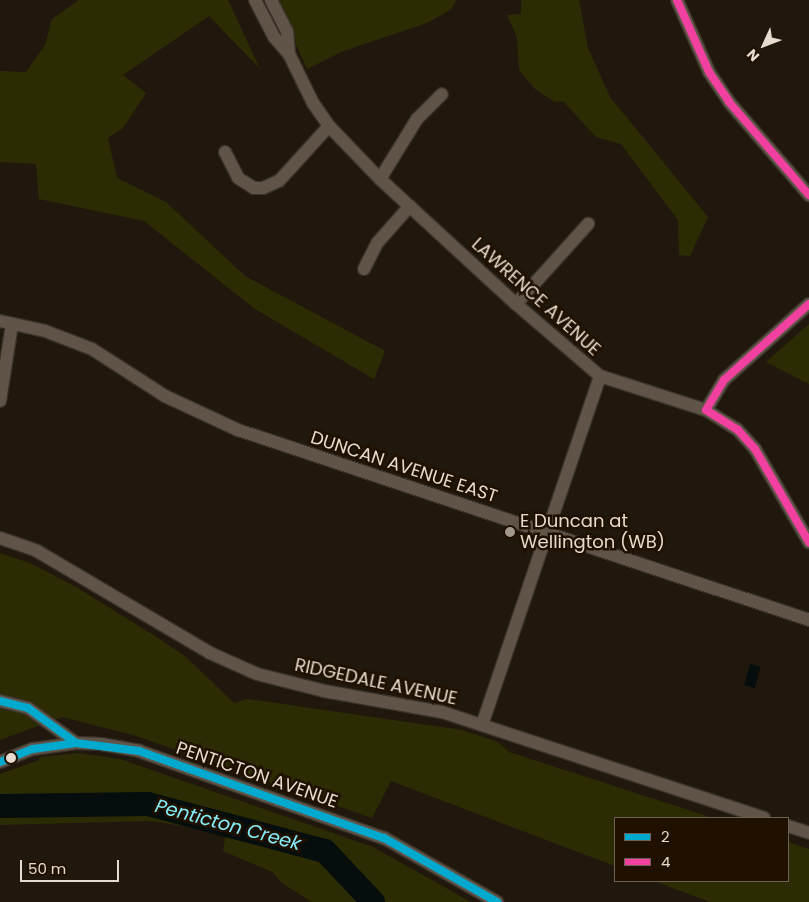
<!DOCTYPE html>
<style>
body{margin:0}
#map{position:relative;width:809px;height:902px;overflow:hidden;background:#20180c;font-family:Poppins,sans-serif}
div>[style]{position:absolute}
.green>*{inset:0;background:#2c2c04}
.water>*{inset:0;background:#050d0d;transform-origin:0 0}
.river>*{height:24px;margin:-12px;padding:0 12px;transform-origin:12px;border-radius:12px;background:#050d0d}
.roads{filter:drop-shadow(1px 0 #3a3229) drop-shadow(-1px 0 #3a3229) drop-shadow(0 1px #3a3229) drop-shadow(0 -1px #3a3229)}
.minor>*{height:12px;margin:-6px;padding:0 6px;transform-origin:6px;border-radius:6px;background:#605448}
.bus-1>*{height:8px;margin:-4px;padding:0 4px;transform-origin:4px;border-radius:4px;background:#00a9ce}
.bus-2>*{height:8px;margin:-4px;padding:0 4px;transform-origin:4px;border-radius:4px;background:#f240a1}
.dots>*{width:14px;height:14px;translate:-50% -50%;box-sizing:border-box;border:2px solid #1f1000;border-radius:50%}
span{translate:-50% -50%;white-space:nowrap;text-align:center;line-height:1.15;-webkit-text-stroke:5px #1f1000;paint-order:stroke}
.street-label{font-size:18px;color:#e6dbce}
.poi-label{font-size:18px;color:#e6dbce}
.left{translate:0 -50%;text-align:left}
.water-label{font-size:19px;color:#85ecf8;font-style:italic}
.legend{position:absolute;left:614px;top:817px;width:175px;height:65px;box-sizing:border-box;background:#1f1000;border:1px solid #6f6152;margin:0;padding:6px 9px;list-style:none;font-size:15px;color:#e6dbce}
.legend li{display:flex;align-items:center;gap:10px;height:25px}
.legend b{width:25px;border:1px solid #6f6152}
.north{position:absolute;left:739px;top:20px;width:50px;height:50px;-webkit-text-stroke:4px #1f1000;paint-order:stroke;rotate:227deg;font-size:14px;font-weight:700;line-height:20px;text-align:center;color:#e6dbce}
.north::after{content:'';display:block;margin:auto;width:18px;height:22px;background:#e6dbce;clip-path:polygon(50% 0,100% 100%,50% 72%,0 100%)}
.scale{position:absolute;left:20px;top:860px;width:99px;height:22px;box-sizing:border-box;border:2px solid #e6dbce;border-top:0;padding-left:6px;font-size:15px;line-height:18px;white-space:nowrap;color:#e6dbce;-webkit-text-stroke:4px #1f1000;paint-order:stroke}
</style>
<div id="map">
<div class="green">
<div style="clip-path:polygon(79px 0,228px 0,260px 69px,209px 16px,123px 75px,146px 93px,123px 128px,108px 138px,117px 178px,166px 202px,245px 276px,385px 351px,374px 379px,255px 309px,144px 221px,39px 199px,36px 164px,0 162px,0 71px,26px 72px,45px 45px,52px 19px)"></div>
<div style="clip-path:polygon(276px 0,456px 0,452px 9px,427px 23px,341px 52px,307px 69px)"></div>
<div style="clip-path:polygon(521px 0,579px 0,588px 48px,610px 97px,708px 217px,690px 256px,679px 255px,678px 220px,621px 144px,596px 137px,563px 101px,555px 102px,536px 90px,519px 70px,517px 37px,507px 15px,521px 14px)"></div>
<div style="clip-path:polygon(809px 324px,809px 384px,766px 362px)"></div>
<div style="clip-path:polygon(0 553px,30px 563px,76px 587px,155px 636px,186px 657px,234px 703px,248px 699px,462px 730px,498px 742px,509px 752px,713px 818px,615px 818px,615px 866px,391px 781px,372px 818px,133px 735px,62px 717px,0 740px)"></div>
<div style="clip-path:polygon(78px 753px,120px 759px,373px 847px,471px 902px,312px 902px,283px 884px,272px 872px,223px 851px,226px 833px,152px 821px,0 825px,0 774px,39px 760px,39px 757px)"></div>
<div style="clip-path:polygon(788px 842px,809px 849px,809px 902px,710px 902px,654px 881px,788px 881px)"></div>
</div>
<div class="water">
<div style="left:750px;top:664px;width:11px;height:22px;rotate:15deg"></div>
</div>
<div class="river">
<div style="left:0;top:806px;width:148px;rotate:-0.8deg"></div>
<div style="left:148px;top:804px;width:183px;rotate:14.9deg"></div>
<div style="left:325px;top:851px;width:70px;rotate:46.7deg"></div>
</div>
<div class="roads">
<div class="minor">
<div style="left:255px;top:0;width:42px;rotate:62.8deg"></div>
<div style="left:274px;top:37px;width:23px;rotate:49deg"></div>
<div style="left:271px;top:0;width:35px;rotate:63deg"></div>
<div style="left:287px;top:31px;width:23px;rotate:85deg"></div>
<div style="left:289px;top:54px;width:55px;rotate:63.9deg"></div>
<div style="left:313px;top:103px;width:28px;rotate:55deg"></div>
<div style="left:329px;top:126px;width:74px;rotate:46.1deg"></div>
<div style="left:380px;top:179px;width:185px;rotate:42.6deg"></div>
<div style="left:516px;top:304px;width:111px;rotate:40.6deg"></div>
<div style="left:600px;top:376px;width:111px;rotate:17.8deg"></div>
<div style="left:706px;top:410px;width:36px;rotate:32deg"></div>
<div style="left:737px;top:429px;width:27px;rotate:48deg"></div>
<div style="left:755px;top:449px;width:108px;rotate:59.9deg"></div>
<div style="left:677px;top:0;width:79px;rotate:66deg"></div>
<div style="left:709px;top:72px;width:36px;rotate:56deg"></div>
<div style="left:729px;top:102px;width:123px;rotate:49.3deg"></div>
<div style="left:225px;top:152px;width:29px;rotate:63deg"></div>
<div style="left:238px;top:178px;width:19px;rotate:32deg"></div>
<div style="left:254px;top:188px;width:9px"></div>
<div style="left:263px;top:188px;width:17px;rotate:-24deg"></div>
<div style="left:279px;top:181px;width:74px;rotate:-47.7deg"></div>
<div style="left:380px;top:179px;width:70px;rotate:-58.3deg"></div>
<div style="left:417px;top:119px;width:35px;rotate:-45deg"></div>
<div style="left:364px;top:269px;width:30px;rotate:-63deg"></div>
<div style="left:378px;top:242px;width:48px;rotate:-48.4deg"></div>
<div style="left:516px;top:304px;width:108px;rotate:-48deg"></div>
<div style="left:0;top:321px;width:46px;rotate:12.5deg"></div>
<div style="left:45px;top:331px;width:50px;rotate:21deg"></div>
<div style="left:92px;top:349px;width:87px;rotate:32.8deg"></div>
<div style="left:165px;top:396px;width:81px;rotate:25deg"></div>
<div style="left:238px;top:430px;width:602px;rotate:18.4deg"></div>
<div style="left:0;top:401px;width:78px;rotate:-81.1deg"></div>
<div style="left:706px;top:410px;width:35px;rotate:-59deg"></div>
<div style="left:724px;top:380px;width:114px;rotate:-41.8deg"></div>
<div style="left:0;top:538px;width:39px;rotate:19deg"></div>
<div style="left:37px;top:551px;width:201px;rotate:30.5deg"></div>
<div style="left:210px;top:653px;width:51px;rotate:24.1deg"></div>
<div style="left:257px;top:674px;width:69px;rotate:14.2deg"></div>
<div style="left:324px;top:691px;width:120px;rotate:10.1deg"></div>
<div style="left:442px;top:712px;width:339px;rotate:18.2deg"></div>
<div style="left:0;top:701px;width:29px;rotate:14deg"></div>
<div style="left:28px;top:708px;width:59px;rotate:36.1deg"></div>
<div style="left:482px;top:725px;width:368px;rotate:-71.3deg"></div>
<div style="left:0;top:762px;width:35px;rotate:-22deg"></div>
<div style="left:33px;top:749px;width:43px;rotate:-7.9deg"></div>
<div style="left:76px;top:743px;width:25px;rotate:2deg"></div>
<div style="left:101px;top:744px;width:39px;rotate:10deg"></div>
<div style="left:139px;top:751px;width:260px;rotate:19.6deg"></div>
<div style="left:384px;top:838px;width:130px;rotate:29.5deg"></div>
<div style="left:788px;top:826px;width:22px;rotate:18deg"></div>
</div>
</div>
<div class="bus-1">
<div style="left:0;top:701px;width:29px;rotate:14deg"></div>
<div style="left:28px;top:708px;width:59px;rotate:36.1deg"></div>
<div style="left:0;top:762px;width:35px;rotate:-22deg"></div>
<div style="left:33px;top:749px;width:43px;rotate:-7.9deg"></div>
<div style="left:76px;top:743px;width:64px;rotate:7.2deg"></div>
<div style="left:139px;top:751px;width:260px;rotate:19.6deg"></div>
<div style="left:384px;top:838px;width:130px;rotate:29.5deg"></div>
</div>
<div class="bus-2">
<div style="left:677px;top:0;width:79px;rotate:66deg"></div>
<div style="left:709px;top:72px;width:36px;rotate:56deg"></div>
<div style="left:729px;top:102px;width:123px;rotate:49.3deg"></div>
<div style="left:809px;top:304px;width:114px;rotate:138.2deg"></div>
<div style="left:724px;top:380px;width:35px;rotate:121deg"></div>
<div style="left:706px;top:410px;width:36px;rotate:32deg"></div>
<div style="left:737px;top:429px;width:27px;rotate:48deg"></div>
<div style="left:755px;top:449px;width:108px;rotate:59.9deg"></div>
</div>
<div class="dots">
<div style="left:510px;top:532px;background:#a1978a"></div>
<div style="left:11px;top:758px;background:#e6dbce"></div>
</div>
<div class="street-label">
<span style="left:536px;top:297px;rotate:42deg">LAWRENCE AVENUE</span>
<span style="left:404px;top:467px;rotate:18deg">DUNCAN AVENUE EAST</span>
<span style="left:376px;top:682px;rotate:12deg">RIDGEDALE AVENUE</span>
<span style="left:257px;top:775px;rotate:19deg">PENTICTON AVENUE</span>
</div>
<div class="poi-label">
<span class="left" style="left:520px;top:532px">E Duncan at<br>Wellington (WB)</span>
</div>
<div class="water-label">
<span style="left:228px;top:825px;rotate:15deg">Penticton Creek</span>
</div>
<ul class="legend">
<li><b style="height:6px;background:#00a9ce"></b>2</li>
<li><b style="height:6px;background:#f240a1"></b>4</li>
</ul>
<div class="north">N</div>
<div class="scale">50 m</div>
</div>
